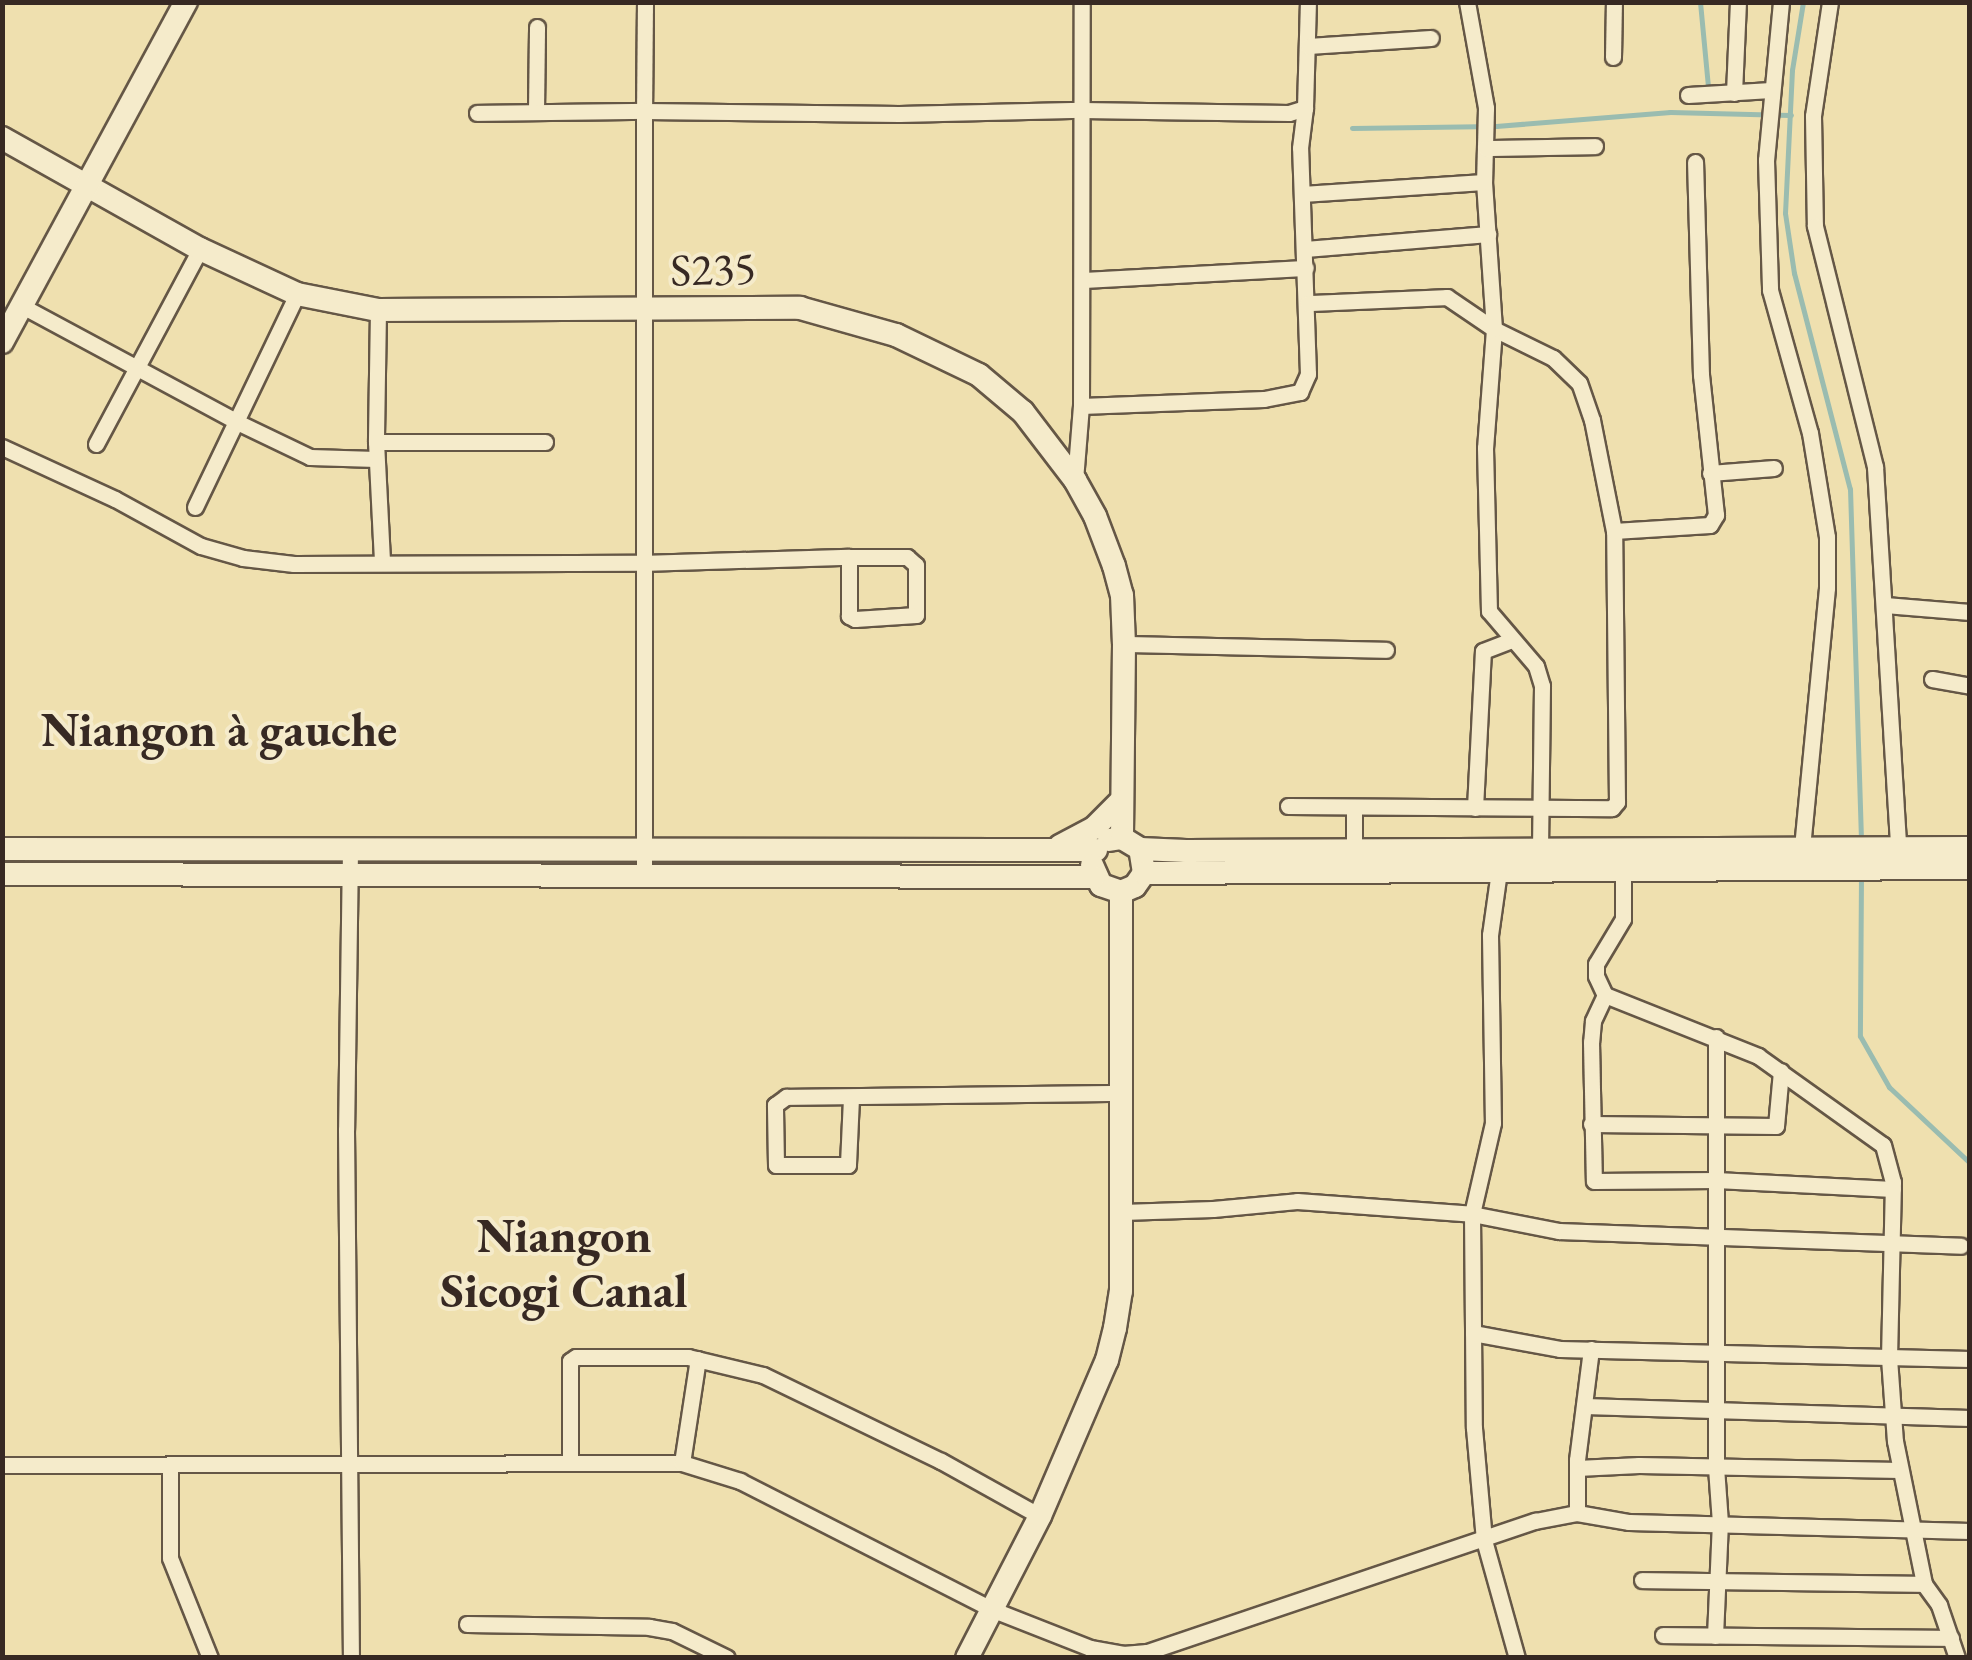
<!DOCTYPE html>
<meta charset="utf-8">
<style>
body{margin:0}
#map{position:relative;width:1972px;height:1660px;overflow:hidden;background:#efe0af;font-family:"EB Garamond",serif}
div>[style]{position:absolute}
.stream>*{height:5px;margin:-2.5px;padding:0 2.5px;transform-origin:2.5px;border-radius:2.5px;background:#9abcb0}
.roads{filter:drop-shadow(2px 0 #655746) drop-shadow(-2px 0 #655746) drop-shadow(0 2px #655746) drop-shadow(0 -2px #655746)}
.street>*{height:15px;margin:-7.5px;padding:0 7.5px;transform-origin:7.5px;border-radius:7.5px;background:#f5ebcb}
.secondary>*{height:22px;margin:-11px;padding:0 11px;transform-origin:11px;border-radius:11px;background:#f5ebcb}
span{translate:-50% -50%;white-space:nowrap;text-align:center;line-height:1.15;-webkit-text-stroke:8px #f5ebcb;paint-order:stroke}
.street-label{font-size:45px;color:#372923}
.neighbourhood-label{font-size:48px;color:#372923;font-weight:700}
.frame{position:absolute;inset:0;border:5px solid #372923;pointer-events:none}
</style>
<div id="map">
<div class="stream">
<div style="left:1700px;top:2px;width:84px;rotate:84.6deg"></div>
<div style="left:1803px;top:2px;width:69px;rotate:99.2deg"></div>
<div style="left:1792px;top:70px;width:143px;rotate:92.8deg"></div>
<div style="left:1785px;top:213px;width:61px;rotate:81.5deg"></div>
<div style="left:1794px;top:273px;width:223px;rotate:75.5deg"></div>
<div style="left:1850px;top:489px;width:351px;rotate:88.2deg"></div>
<div style="left:1352px;top:128px;width:144px;rotate:-0.8deg"></div>
<div style="left:1496px;top:126px;width:175px;rotate:-4.6deg"></div>
<div style="left:1670px;top:112px;width:121px;rotate:1.4deg"></div>
<div style="left:1861px;top:876px;width:160px;rotate:90.4deg"></div>
<div style="left:1860px;top:1036px;width:59px;rotate:60.4deg"></div>
<div style="left:1889px;top:1087px;width:111px;rotate:43.2deg"></div>
</div>
<div class="roads">
<div class="street">
<div style="left:645px;top:2px;width:109px;rotate:90.5deg"></div>
<div style="left:644px;top:111px;width:255px;rotate:0.7deg"></div>
<div style="left:899px;top:114px;width:183px;rotate:-1.3deg"></div>
<div style="left:1082px;top:110px;width:207px;rotate:0.8deg"></div>
<div style="left:1289px;top:113px;width:17px;rotate:-17deg"></div>
<div style="left:1305px;top:108px;width:106px;rotate:-88.4deg"></div>
<div style="left:1467px;top:2px;width:108px;rotate:79.8deg"></div>
<div style="left:1486px;top:108px;width:74px;rotate:91.5deg"></div>
<div style="left:1484px;top:182px;width:147px;rotate:86.1deg"></div>
<div style="left:1494px;top:329px;width:119px;rotate:94.3deg"></div>
<div style="left:1485px;top:448px;width:163px;rotate:88.6deg"></div>
<div style="left:1489px;top:611px;width:72px;rotate:49.5deg"></div>
<div style="left:1536px;top:666px;width:21px;rotate:73deg"></div>
<div style="left:1542px;top:686px;width:171px;rotate:90.7deg"></div>
<div style="left:1781px;top:2px;width:159px;rotate:95.4deg"></div>
<div style="left:1766px;top:160px;width:130px;rotate:88.2deg"></div>
<div style="left:1770px;top:290px;width:148px;rotate:74.4deg"></div>
<div style="left:1810px;top:433px;width:105px;rotate:80.7deg"></div>
<div style="left:1827px;top:537px;width:51px;rotate:90deg"></div>
<div style="left:1827px;top:588px;width:260px;rotate:95.5deg"></div>
<div style="left:1830px;top:2px;width:115px;rotate:98.5deg"></div>
<div style="left:1813px;top:116px;width:110px;rotate:89deg"></div>
<div style="left:1815px;top:226px;width:248px;rotate:76deg"></div>
<div style="left:1875px;top:467px;width:382px;rotate:86.5deg"></div>
<div style="left:1308px;top:46px;width:123px;rotate:-3.7deg"></div>
<div style="left:1613px;top:57px;width:55px;rotate:-89deg"></div>
<div style="left:1734px;top:93px;width:91px;rotate:-87.5deg"></div>
<div style="left:1688px;top:95px;width:83px;rotate:-3.4deg"></div>
<div style="left:536px;top:112px;width:85px;rotate:-89.3deg"></div>
<div style="left:477px;top:113px;width:167px;rotate:-0.7deg"></div>
<div style="left:644px;top:111px;width:763px;rotate:90deg"></div>
<div style="left:1485px;top:148px;width:110px;rotate:-1deg"></div>
<div style="left:1302px;top:194px;width:182px;rotate:-3.8deg"></div>
<div style="left:1305px;top:249px;width:184px;rotate:-4.7deg"></div>
<div style="left:1082px;top:280px;width:224px;rotate:-3.1deg"></div>
<div style="left:22px;top:306px;width:244px;rotate:28.3deg"></div>
<div style="left:237px;top:422px;width:81px;rotate:25.6deg"></div>
<div style="left:310px;top:457px;width:66px;rotate:1.7deg"></div>
<div style="left:378px;top:310px;width:132px;rotate:90.9deg"></div>
<div style="left:376px;top:442px;width:120px;rotate:87.1deg"></div>
<div style="left:1081px;top:406px;width:183px;rotate:-2.2deg"></div>
<div style="left:1264px;top:399px;width:37px;rotate:-11deg"></div>
<div style="left:1300px;top:392px;width:20px;rotate:-66deg"></div>
<div style="left:1308px;top:374px;width:226px;rotate:-92deg"></div>
<div style="left:1300px;top:148px;width:40px;rotate:-82.9deg"></div>
<div style="left:376px;top:442px;width:169px"></div>
<div style="left:96px;top:444px;width:221px;rotate:-61.9deg"></div>
<div style="left:2px;top:447px;width:124px;rotate:24.7deg"></div>
<div style="left:115px;top:499px;width:98px;rotate:28.7deg"></div>
<div style="left:201px;top:546px;width:44px;rotate:15.9deg"></div>
<div style="left:243px;top:558px;width:51px;rotate:6.7deg"></div>
<div style="left:294px;top:564px;width:347px;rotate:-0.2deg"></div>
<div style="left:641px;top:563px;width:208px;rotate:-1.7deg"></div>
<div style="left:849px;top:557px;width:58px"></div>
<div style="left:907px;top:557px;width:12px;rotate:42deg"></div>
<div style="left:916px;top:565px;width:50px;rotate:90deg"></div>
<div style="left:916px;top:615px;width:61px;rotate:176.2deg"></div>
<div style="left:855px;top:619px;width:7px;rotate:-153deg"></div>
<div style="left:849px;top:616px;width:59px;rotate:-90deg"></div>
<div style="left:1710px;top:473px;width:64px;rotate:-4.5deg"></div>
<div style="left:1075px;top:480px;width:74px;rotate:-85.4deg"></div>
<div style="left:1081px;top:406px;width:404px;rotate:-89.9deg"></div>
<div style="left:195px;top:507px;width:236px;rotate:-64.4deg"></div>
<div style="left:1614px;top:531px;width:96px;rotate:-3.6deg"></div>
<div style="left:1710px;top:525px;width:12px;rotate:-59deg"></div>
<div style="left:1716px;top:515px;width:141px;rotate:-96.1deg"></div>
<div style="left:1701px;top:375px;width:213px;rotate:-91.6deg"></div>
<div style="left:1885px;top:605px;width:85px;rotate:4.7deg"></div>
<div style="left:1124px;top:644px;width:262px;rotate:1.3deg"></div>
<div style="left:1932px;top:679px;width:39px;rotate:10deg"></div>
<div style="left:1288px;top:806px;width:324px;rotate:0.4deg"></div>
<div style="left:1612px;top:808px;width:8px;rotate:-50deg"></div>
<div style="left:1617px;top:802px;width:271px;rotate:-90.6deg"></div>
<div style="left:1614px;top:531px;width:113px;rotate:-101.2deg"></div>
<div style="left:1592px;top:420px;width:39px;rotate:-109deg"></div>
<div style="left:1579px;top:383px;width:36px;rotate:-136deg"></div>
<div style="left:1553px;top:358px;width:66px;rotate:-153.8deg"></div>
<div style="left:1494px;top:329px;width:57px;rotate:-145.8deg"></div>
<div style="left:1447px;top:297px;width:140px;rotate:177.5deg"></div>
<div style="left:1475px;top:808px;width:157px;rotate:-87.1deg"></div>
<div style="left:1483px;top:651px;width:30px;rotate:-21deg"></div>
<div style="left:1354px;top:809px;width:42px;rotate:90deg"></div>
<div style="left:350px;top:850px;width:280px;rotate:90.8deg"></div>
<div style="left:346px;top:1130px;width:528px;rotate:89.46deg"></div>
<div style="left:1499px;top:871px;width:65px;rotate:98deg"></div>
<div style="left:1490px;top:935px;width:188px;rotate:89.1deg"></div>
<div style="left:1493px;top:1123px;width:93px;rotate:103deg"></div>
<div style="left:1472px;top:1214px;width:214px;rotate:89.5deg"></div>
<div style="left:1474px;top:1428px;width:112px;rotate:84.9deg"></div>
<div style="left:1484px;top:1540px;width:123px;rotate:74.4deg"></div>
<div style="left:1623px;top:871px;width:48px;rotate:90deg"></div>
<div style="left:1623px;top:919px;width:52px;rotate:121deg"></div>
<div style="left:1596px;top:964px;width:12px;rotate:90deg"></div>
<div style="left:1596px;top:976px;width:21px;rotate:65deg"></div>
<div style="left:1605px;top:995px;width:165px;rotate:21.7deg"></div>
<div style="left:1758px;top:1056px;width:153px;rotate:35.5deg"></div>
<div style="left:1883px;top:1145px;width:38px;rotate:75deg"></div>
<div style="left:1893px;top:1182px;width:176px;rotate:91.3deg"></div>
<div style="left:1889px;top:1358px;width:83px;rotate:85.9deg"></div>
<div style="left:1895px;top:1441px;width:146px;rotate:78.5deg"></div>
<div style="left:1924px;top:1584px;width:26px;rotate:54deg"></div>
<div style="left:1939px;top:1605px;width:56px;rotate:71.2deg"></div>
<div style="left:1605px;top:995px;width:29px;rotate:115deg"></div>
<div style="left:1593px;top:1021px;width:21px;rotate:95deg"></div>
<div style="left:1591px;top:1042px;width:139px;rotate:88.8deg"></div>
<div style="left:1594px;top:1181px;width:122px;rotate:-0.5deg"></div>
<div style="left:1716px;top:1180px;width:177px;rotate:2.9deg"></div>
<div style="left:851px;top:1098px;width:67px;rotate:92.6deg"></div>
<div style="left:848px;top:1165px;width:72px;rotate:180deg"></div>
<div style="left:776px;top:1165px;width:60px;rotate:-91deg"></div>
<div style="left:775px;top:1105px;width:14px;rotate:-36deg"></div>
<div style="left:786px;top:1097px;width:336px;rotate:-0.7deg"></div>
<div style="left:1591px;top:1124px;width:185px;rotate:0.6deg"></div>
<div style="left:1776px;top:1126px;width:55px;rotate:-84.8deg"></div>
<div style="left:1122px;top:1212px;width:91px;rotate:-1.9deg"></div>
<div style="left:1213px;top:1209px;width:84px;rotate:-5.4deg"></div>
<div style="left:1297px;top:1201px;width:175px;rotate:4.2deg"></div>
<div style="left:1472px;top:1214px;width:89px;rotate:11.1deg"></div>
<div style="left:1559px;top:1231px;width:402px;rotate:2.1deg"></div>
<div style="left:1473px;top:1333px;width:88px;rotate:10.4deg"></div>
<div style="left:1560px;top:1349px;width:410px;rotate:1.4deg"></div>
<div style="left:1584px;top:1406px;width:386px;rotate:1.8deg"></div>
<div style="left:570px;top:1461px;width:100px;rotate:-90deg"></div>
<div style="left:570px;top:1361px;width:7px;rotate:-34deg"></div>
<div style="left:576px;top:1357px;width:112px"></div>
<div style="left:688px;top:1357px;width:77px;rotate:13.5deg"></div>
<div style="left:763px;top:1375px;width:198px;rotate:25.8deg"></div>
<div style="left:941px;top:1461px;width:113px;rotate:29.1deg"></div>
<div style="left:682px;top:1463px;width:105px;rotate:-81.3deg"></div>
<div style="left:170px;top:1464px;width:94px;rotate:90deg"></div>
<div style="left:170px;top:1558px;width:108px;rotate:68.2deg"></div>
<div style="left:2px;top:1465px;width:680px;rotate:-0.17deg"></div>
<div style="left:682px;top:1463px;width:61px;rotate:17.2deg"></div>
<div style="left:740px;top:1481px;width:282px;rotate:27deg"></div>
<div style="left:991px;top:1609px;width:106px;rotate:21.5deg"></div>
<div style="left:1090px;top:1648px;width:34px;rotate:10deg"></div>
<div style="left:1123px;top:1654px;width:24px;rotate:-5deg"></div>
<div style="left:1147px;top:1652px;width:6px;rotate:81deg"></div>
<div style="left:1577px;top:1468px;width:62px;rotate:-2.8deg"></div>
<div style="left:1639px;top:1465px;width:261px;rotate:1.1deg"></div>
<div style="left:1577px;top:1513px;width:53px;rotate:9.8deg"></div>
<div style="left:1629px;top:1522px;width:341px;rotate:1.5deg"></div>
<div style="left:1642px;top:1580px;width:282px;rotate:0.8deg"></div>
<div style="left:467px;top:1624px;width:182px;rotate:0.9deg"></div>
<div style="left:649px;top:1627px;width:23px;rotate:10deg"></div>
<div style="left:672px;top:1631px;width:61px;rotate:26.1deg"></div>
<div style="left:1663px;top:1635px;width:288px;rotate:0.6deg"></div>
<div style="left:1715px;top:1636px;width:113px;rotate:-87.5deg"></div>
<div style="left:1720px;top:1523px;width:56px;rotate:-94.1deg"></div>
<div style="left:1716px;top:1467px;width:430px;rotate:-90deg"></div>
<div style="left:1147px;top:1652px;width:410px;rotate:-18.7deg"></div>
<div style="left:1535px;top:1521px;width:43px;rotate:-10.8deg"></div>
<div style="left:1577px;top:1513px;width:53px;rotate:-90deg"></div>
<div style="left:1577px;top:1460px;width:112px;rotate:-82.8deg"></div>
</div>
<div class="secondary">
<div style="left:2px;top:138px;width:227px;rotate:29.3deg"></div>
<div style="left:200px;top:249px;width:107px;rotate:24.9deg"></div>
<div style="left:297px;top:294px;width:83px;rotate:11.2deg"></div>
<div style="left:378px;top:310px;width:422px;rotate:-0.3deg"></div>
<div style="left:800px;top:308px;width:100px;rotate:15.7deg"></div>
<div style="left:896px;top:335px;width:92px;rotate:25.7deg"></div>
<div style="left:979px;top:375px;width:57px;rotate:40.1deg"></div>
<div style="left:1023px;top:412px;width:86px;rotate:52.6deg"></div>
<div style="left:1075px;top:480px;width:41px;rotate:60.9deg"></div>
<div style="left:1095px;top:516px;width:53px;rotate:69.2deg"></div>
<div style="left:1114px;top:566px;width:30px;rotate:75deg"></div>
<div style="left:1122px;top:595px;width:49px;rotate:87.7deg"></div>
<div style="left:1124px;top:644px;width:194px;rotate:90.6deg"></div>
<div style="left:2px;top:342px;width:387px;rotate:-61.6deg"></div>
<div style="left:1109px;top:840px;width:13px;rotate:-9deg"></div>
<div style="left:1122px;top:838px;width:21px;rotate:31deg"></div>
<div style="left:1140px;top:849px;width:46px;rotate:2.5deg"></div>
<div style="left:1186px;top:851px;width:784px;rotate:-0.22deg"></div>
<div style="left:1060px;top:846px;width:38px;rotate:-28deg"></div>
<div style="left:1094px;top:828px;width:38px;rotate:-45deg"></div>
<div style="left:2px;top:849px;width:1094px;rotate:0.05deg"></div>
<div style="left:1092px;top:865px;width:22px;rotate:66deg"></div>
<div style="left:1101px;top:885px;width:21px;rotate:19deg"></div>
<div style="left:1121px;top:892px;width:15px;rotate:-23deg"></div>
<div style="left:1135px;top:886px;width:16px;rotate:-55deg"></div>
<div style="left:1144px;top:873px;width:24px;rotate:-99deg"></div>
<div style="left:1144px;top:873px;width:826px;rotate:-0.35deg"></div>
<div style="left:2px;top:874px;width:1092px;rotate:0.16deg"></div>
<div style="left:967px;top:1658px;width:160px;rotate:-62.8deg"></div>
<div style="left:1040px;top:1516px;width:170px;rotate:-66.8deg"></div>
<div style="left:1107px;top:1360px;width:33px;rotate:-76deg"></div>
<div style="left:1115px;top:1328px;width:37px;rotate:-81deg"></div>
<div style="left:1121px;top:1291px;width:399px;rotate:-90deg"></div>
</div>
</div>
<div class="street-label">
<span style="left:713px;top:269px;rotate:-2deg">S235</span>
</div>
<div class="neighbourhood-label">
<span style="left:219px;top:730px">Niangon à gauche</span>
<span style="left:564px;top:1263px">Niangon<br>Sicogi Canal</span>
</div>
<div class="frame"></div>
</div>
